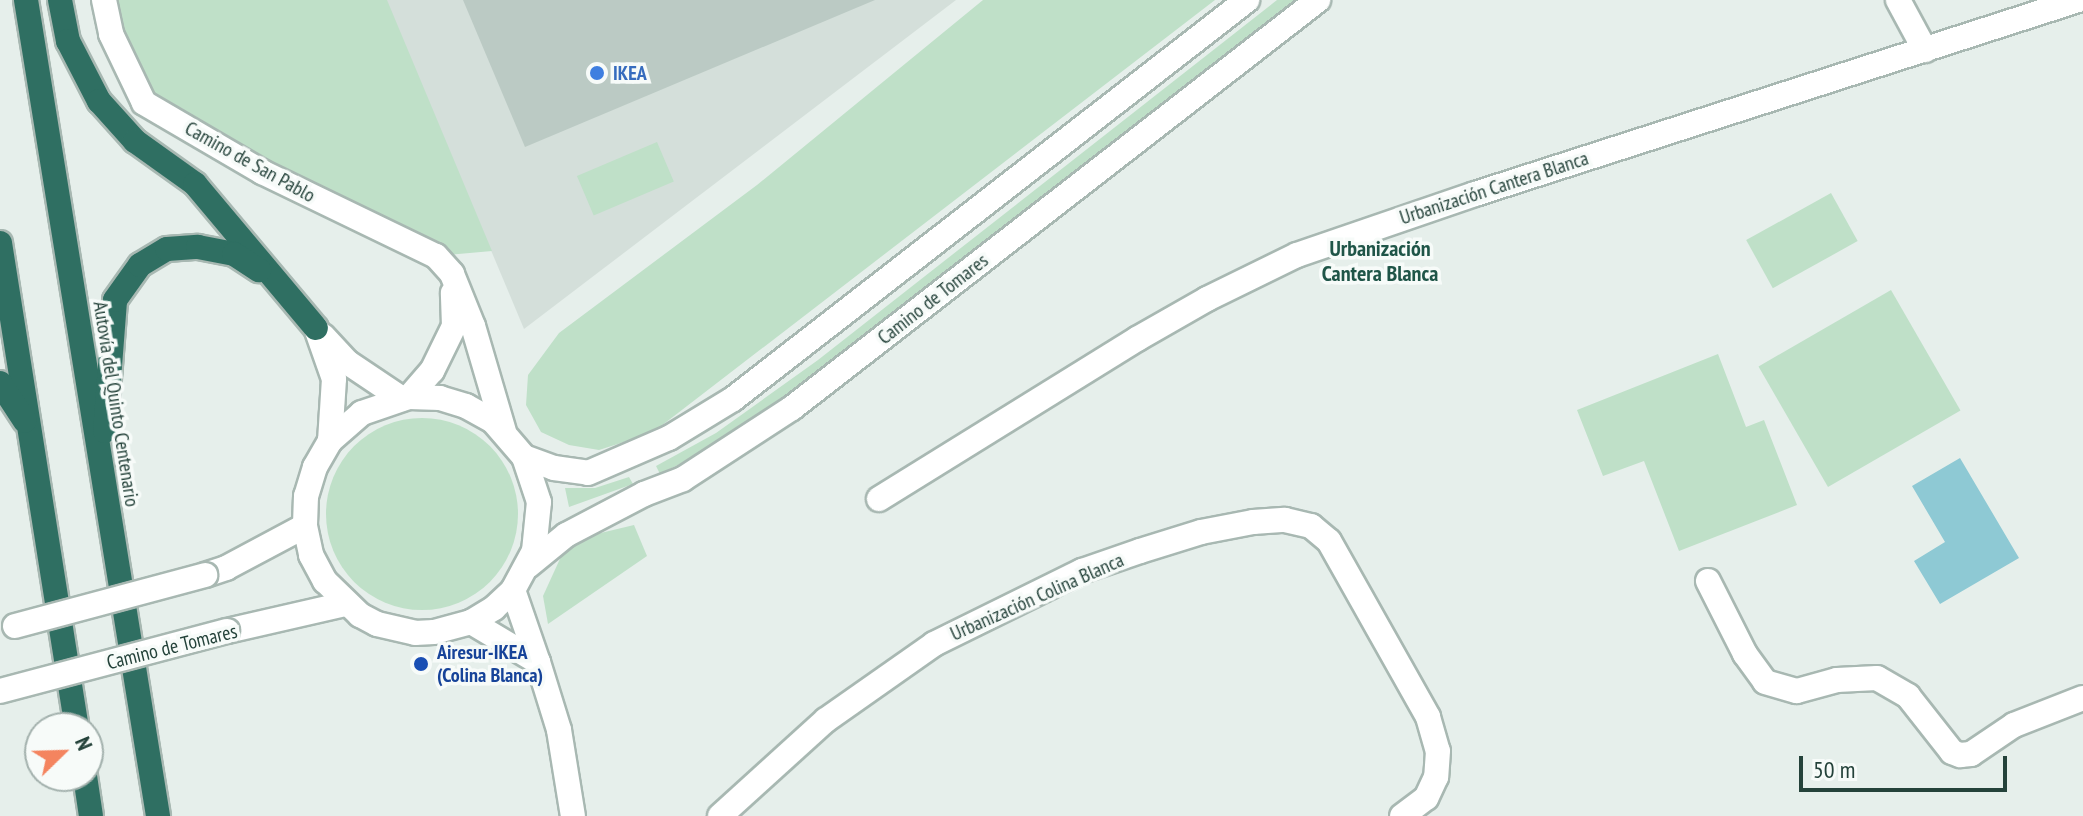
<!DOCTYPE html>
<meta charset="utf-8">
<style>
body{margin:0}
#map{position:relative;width:2083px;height:816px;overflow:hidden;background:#e6efeb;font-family:"PT Sans Narrow",sans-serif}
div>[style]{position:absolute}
.built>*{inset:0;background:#d4dfda}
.green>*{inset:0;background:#bfe0c8;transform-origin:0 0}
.round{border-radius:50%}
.water>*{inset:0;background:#8ec9d4}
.building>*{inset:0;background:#bbcac4}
.roads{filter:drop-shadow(2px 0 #a8b8b2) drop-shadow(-2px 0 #a8b8b2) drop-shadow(0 2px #a8b8b2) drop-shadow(0 -2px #a8b8b2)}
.minor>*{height:24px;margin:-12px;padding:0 12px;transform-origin:12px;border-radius:12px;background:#fff}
.tertiary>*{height:24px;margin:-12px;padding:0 12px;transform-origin:12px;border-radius:12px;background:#fff}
.motorway>*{height:24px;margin:-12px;padding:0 12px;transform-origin:12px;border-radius:12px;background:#2f6f62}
.bridges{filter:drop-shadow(2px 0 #a8b8b2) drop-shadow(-2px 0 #a8b8b2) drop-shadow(0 2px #a8b8b2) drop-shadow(0 -2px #a8b8b2)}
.tertiary-bridge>*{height:24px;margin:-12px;padding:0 12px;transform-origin:12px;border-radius:12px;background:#fff}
.dots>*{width:22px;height:22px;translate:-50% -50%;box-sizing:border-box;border:4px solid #f7fbf9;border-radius:50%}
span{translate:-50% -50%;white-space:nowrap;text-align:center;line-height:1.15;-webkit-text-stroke:7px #f7fbf9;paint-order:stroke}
.shop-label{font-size:20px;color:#366cbe;font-weight:700}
.left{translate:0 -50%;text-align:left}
.street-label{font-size:20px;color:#24423a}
.transit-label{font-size:20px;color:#164399;font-weight:700}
.neighbourhood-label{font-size:22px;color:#1f5548;font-weight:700}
.north{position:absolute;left:24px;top:712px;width:80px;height:80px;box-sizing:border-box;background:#f7fbf9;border:2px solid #a3b1ad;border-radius:50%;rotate:67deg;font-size:22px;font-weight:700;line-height:32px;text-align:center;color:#24423a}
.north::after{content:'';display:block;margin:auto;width:28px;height:36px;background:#f4845f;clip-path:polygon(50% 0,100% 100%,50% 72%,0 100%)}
.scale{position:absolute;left:1799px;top:756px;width:208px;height:36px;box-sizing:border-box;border:4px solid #24423a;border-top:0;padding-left:10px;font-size:24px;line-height:28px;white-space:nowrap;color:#24423a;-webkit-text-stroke:6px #f7fbf9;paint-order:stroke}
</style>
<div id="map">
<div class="built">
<div style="clip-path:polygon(386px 0,956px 0,524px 329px)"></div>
</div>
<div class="green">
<div style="clip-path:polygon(104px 0,387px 0,492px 251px,436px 256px,144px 103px)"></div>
<div style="clip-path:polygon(983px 0,1215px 0,652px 433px,599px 450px,569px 445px,541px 432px,526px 405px,528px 375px,559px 333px,757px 185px)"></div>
<div style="clip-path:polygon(1277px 0,1297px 0,829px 365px,727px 440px,660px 474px,656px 466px,716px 433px,818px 360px)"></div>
<div style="left:657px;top:142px;width:43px;height:87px;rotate:67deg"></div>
<div style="left:1831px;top:193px;width:55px;height:97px;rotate:61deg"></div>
<div style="left:1891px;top:290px;width:139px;height:153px;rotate:60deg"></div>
<div style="clip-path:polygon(1718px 354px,1746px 427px,1764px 420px,1797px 505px,1679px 551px,1644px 461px,1603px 476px,1577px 410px)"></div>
<div class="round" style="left:326px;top:418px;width:192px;height:192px"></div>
<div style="clip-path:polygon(629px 477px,633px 484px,569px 507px,565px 488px,595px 488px)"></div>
<div style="clip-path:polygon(634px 525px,647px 556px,548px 624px,543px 596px,564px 550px,584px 537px)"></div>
</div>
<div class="water">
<div style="clip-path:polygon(1960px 458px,2019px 558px,1940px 604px,1914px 561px,1945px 542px,1912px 486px)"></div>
</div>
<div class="building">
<div style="clip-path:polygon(463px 0,875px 0,525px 147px)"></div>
</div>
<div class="roads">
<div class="minor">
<div style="left:104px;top:0;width:35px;rotate:78deg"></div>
<div style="left:111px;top:34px;width:76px;rotate:64.4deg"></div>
<div style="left:144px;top:103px;width:137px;rotate:30.3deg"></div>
<div style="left:262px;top:172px;width:193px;rotate:25.8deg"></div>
<div style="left:436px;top:256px;width:24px;rotate:48deg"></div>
<div style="left:452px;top:274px;width:56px;rotate:68deg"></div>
<div style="left:473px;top:326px;width:109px;rotate:73.6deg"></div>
<div style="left:1898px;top:0;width:57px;rotate:61.6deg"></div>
<div style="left:409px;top:397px;width:35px;rotate:-49deg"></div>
<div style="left:432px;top:371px;width:50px;rotate:-63.9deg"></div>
<div style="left:454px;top:326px;width:33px;rotate:-92deg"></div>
<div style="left:879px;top:499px;width:304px;rotate:-31.8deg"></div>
<div style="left:1137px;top:339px;width:81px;rotate:-29.7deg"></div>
<div style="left:1207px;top:299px;width:100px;rotate:-26.1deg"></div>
<div style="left:1297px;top:255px;width:188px;rotate:-18.9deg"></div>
<div style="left:1475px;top:194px;width:633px;rotate:-17.83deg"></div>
<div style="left:1708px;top:581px;width:82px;rotate:63.1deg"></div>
<div style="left:1745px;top:654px;width:34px;rotate:54deg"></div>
<div style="left:1765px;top:682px;width:33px;rotate:16deg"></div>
<div style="left:1797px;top:691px;width:41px;rotate:-15.4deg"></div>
<div style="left:1837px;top:680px;width:40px;rotate:-2.9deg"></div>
<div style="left:1877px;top:678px;width:36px;rotate:30deg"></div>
<div style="left:1908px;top:696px;width:71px;rotate:51.8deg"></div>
<div style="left:1952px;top:752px;width:9px;rotate:21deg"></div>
<div style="left:1960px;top:755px;width:11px;rotate:-5deg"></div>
<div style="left:1971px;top:754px;width:52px;rotate:-34deg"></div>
<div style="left:2014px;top:725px;width:74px;rotate:-21.4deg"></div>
<div style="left:538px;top:662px;width:71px;rotate:72.8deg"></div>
<div style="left:559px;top:730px;width:87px;rotate:80.8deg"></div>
<div style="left:720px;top:816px;width:143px;rotate:-42.2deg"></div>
<div style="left:826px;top:720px;width:132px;rotate:-35.1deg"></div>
<div style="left:934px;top:644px;width:165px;rotate:-26.3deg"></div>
<div style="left:1082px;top:571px;width:61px;rotate:-19deg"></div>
<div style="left:1140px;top:551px;width:64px;rotate:-17.3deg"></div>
<div style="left:1201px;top:532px;width:53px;rotate:-10.9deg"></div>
<div style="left:1253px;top:522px;width:32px;rotate:-4deg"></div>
<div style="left:1285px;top:520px;width:27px;rotate:13deg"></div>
<div style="left:1311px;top:526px;width:23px;rotate:40deg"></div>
<div style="left:1329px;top:541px;width:202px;rotate:60.6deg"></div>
<div style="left:1428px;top:717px;width:35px;rotate:74deg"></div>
<div style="left:1438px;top:751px;width:26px;rotate:94deg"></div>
<div style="left:1436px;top:777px;width:23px;rotate:115deg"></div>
<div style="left:1426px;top:798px;width:30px;rotate:143deg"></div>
</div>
<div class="tertiary">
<div style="left:316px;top:328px;width:54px;rotate:70.6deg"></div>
<div style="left:334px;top:379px;width:62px;rotate:93.7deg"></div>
<div style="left:330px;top:441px;width:30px;rotate:120deg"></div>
<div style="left:315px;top:467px;width:30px;rotate:107deg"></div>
<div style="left:306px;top:496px;width:30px;rotate:92deg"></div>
<div style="left:305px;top:526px;width:30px;rotate:78deg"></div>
<div style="left:311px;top:555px;width:30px;rotate:62deg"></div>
<div style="left:325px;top:581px;width:49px;rotate:44.2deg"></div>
<div style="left:360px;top:615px;width:19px;rotate:28deg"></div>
<div style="left:377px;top:624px;width:39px;rotate:13deg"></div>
<div style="left:415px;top:633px;width:19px;rotate:-3deg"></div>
<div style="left:434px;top:632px;width:38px;rotate:-15deg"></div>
<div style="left:471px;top:622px;width:27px;rotate:-31deg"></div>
<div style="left:494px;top:608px;width:26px;rotate:-43deg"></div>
<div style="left:513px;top:590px;width:44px;rotate:-61.7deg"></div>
<div style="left:534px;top:551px;width:49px;rotate:-84.2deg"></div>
<div style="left:539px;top:502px;width:47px;rotate:-108.4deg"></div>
<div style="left:524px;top:457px;width:48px;rotate:-130.7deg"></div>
<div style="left:493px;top:421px;width:31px;rotate:-151deg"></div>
<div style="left:466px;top:406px;width:27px;rotate:-163deg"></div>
<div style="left:440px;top:398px;width:31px;rotate:-178deg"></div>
<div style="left:409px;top:397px;width:50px;rotate:161.2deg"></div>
<div style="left:362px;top:413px;width:43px;rotate:138.8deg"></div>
<div style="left:323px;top:336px;width:35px;rotate:47deg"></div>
<div style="left:347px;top:362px;width:66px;rotate:33.9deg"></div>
<div style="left:524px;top:457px;width:32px;rotate:20deg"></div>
<div style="left:554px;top:468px;width:34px;rotate:8deg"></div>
<div style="left:588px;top:473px;width:88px;rotate:-23.4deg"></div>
<div style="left:669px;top:438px;width:75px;rotate:-31.4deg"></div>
<div style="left:733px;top:399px;width:651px;rotate:-37.82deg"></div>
<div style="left:528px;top:566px;width:49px;rotate:-39.2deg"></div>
<div style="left:566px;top:535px;width:88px;rotate:-27.7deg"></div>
<div style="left:644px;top:494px;width:42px;rotate:-21deg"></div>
<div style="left:683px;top:479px;width:130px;rotate:-33.1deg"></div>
<div style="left:792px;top:408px;width:666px;rotate:-37.8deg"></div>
<div style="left:205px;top:575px;width:22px;rotate:-18deg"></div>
<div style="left:226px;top:568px;width:89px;rotate:-28deg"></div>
<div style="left:513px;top:590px;width:76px;rotate:70.9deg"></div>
<div style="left:471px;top:622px;width:78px;rotate:30.8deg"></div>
<div style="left:227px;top:631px;width:121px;rotate:-12.9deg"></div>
</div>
<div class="motorway">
<div style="left:26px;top:0;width:827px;rotate:80.81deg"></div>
<div style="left:60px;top:0;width:42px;rotate:79deg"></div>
<div style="left:68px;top:41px;width:68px;rotate:62.7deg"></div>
<div style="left:99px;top:101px;width:54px;rotate:48deg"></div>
<div style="left:135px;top:141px;width:74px;rotate:35.6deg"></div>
<div style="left:195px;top:184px;width:188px;rotate:50deg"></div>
<div style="left:0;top:243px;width:491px;rotate:81deg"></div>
<div style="left:0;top:383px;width:45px;rotate:56.7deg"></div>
<div style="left:105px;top:431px;width:131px;rotate:-85.6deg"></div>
<div style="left:115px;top:300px;width:43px;rotate:-54.5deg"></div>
<div style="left:140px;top:265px;width:31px;rotate:-31deg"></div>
<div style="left:167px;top:249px;width:31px;rotate:-4deg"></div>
<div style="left:198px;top:247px;width:37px;rotate:11deg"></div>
<div style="left:234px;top:254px;width:30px;rotate:33deg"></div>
<div style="left:85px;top:776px;width:40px;rotate:81.5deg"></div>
</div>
</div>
<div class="bridges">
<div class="tertiary-bridge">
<div style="left:15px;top:626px;width:197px;rotate:-15deg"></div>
<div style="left:0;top:691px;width:235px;rotate:-14.8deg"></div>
</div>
</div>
<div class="dots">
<div style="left:597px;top:73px;background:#3f7fe0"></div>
<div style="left:421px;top:664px;background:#1a4fb4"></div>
</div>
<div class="shop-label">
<span class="left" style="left:613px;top:73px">IKEA</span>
</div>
<div class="street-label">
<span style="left:250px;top:162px;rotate:29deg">Camino de San Pablo</span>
<span style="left:1494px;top:188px;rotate:-18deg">Urbanización Cantera Blanca</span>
<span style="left:933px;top:299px;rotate:-38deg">Camino de Tomares</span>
<span style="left:116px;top:404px;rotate:81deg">Autovía del Quinto Centenario</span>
<span style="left:1037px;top:597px;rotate:-24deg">Urbanización Colina Blanca</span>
<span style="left:172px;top:647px;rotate:-14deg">Camino de Tomares</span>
</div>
<div class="transit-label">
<span class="left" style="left:437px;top:664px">Airesur-IKEA<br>(Colina Blanca)</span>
</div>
<div class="neighbourhood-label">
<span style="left:1380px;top:261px">Urbanización<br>Cantera Blanca</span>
</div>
<div class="north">N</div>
<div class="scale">50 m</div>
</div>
